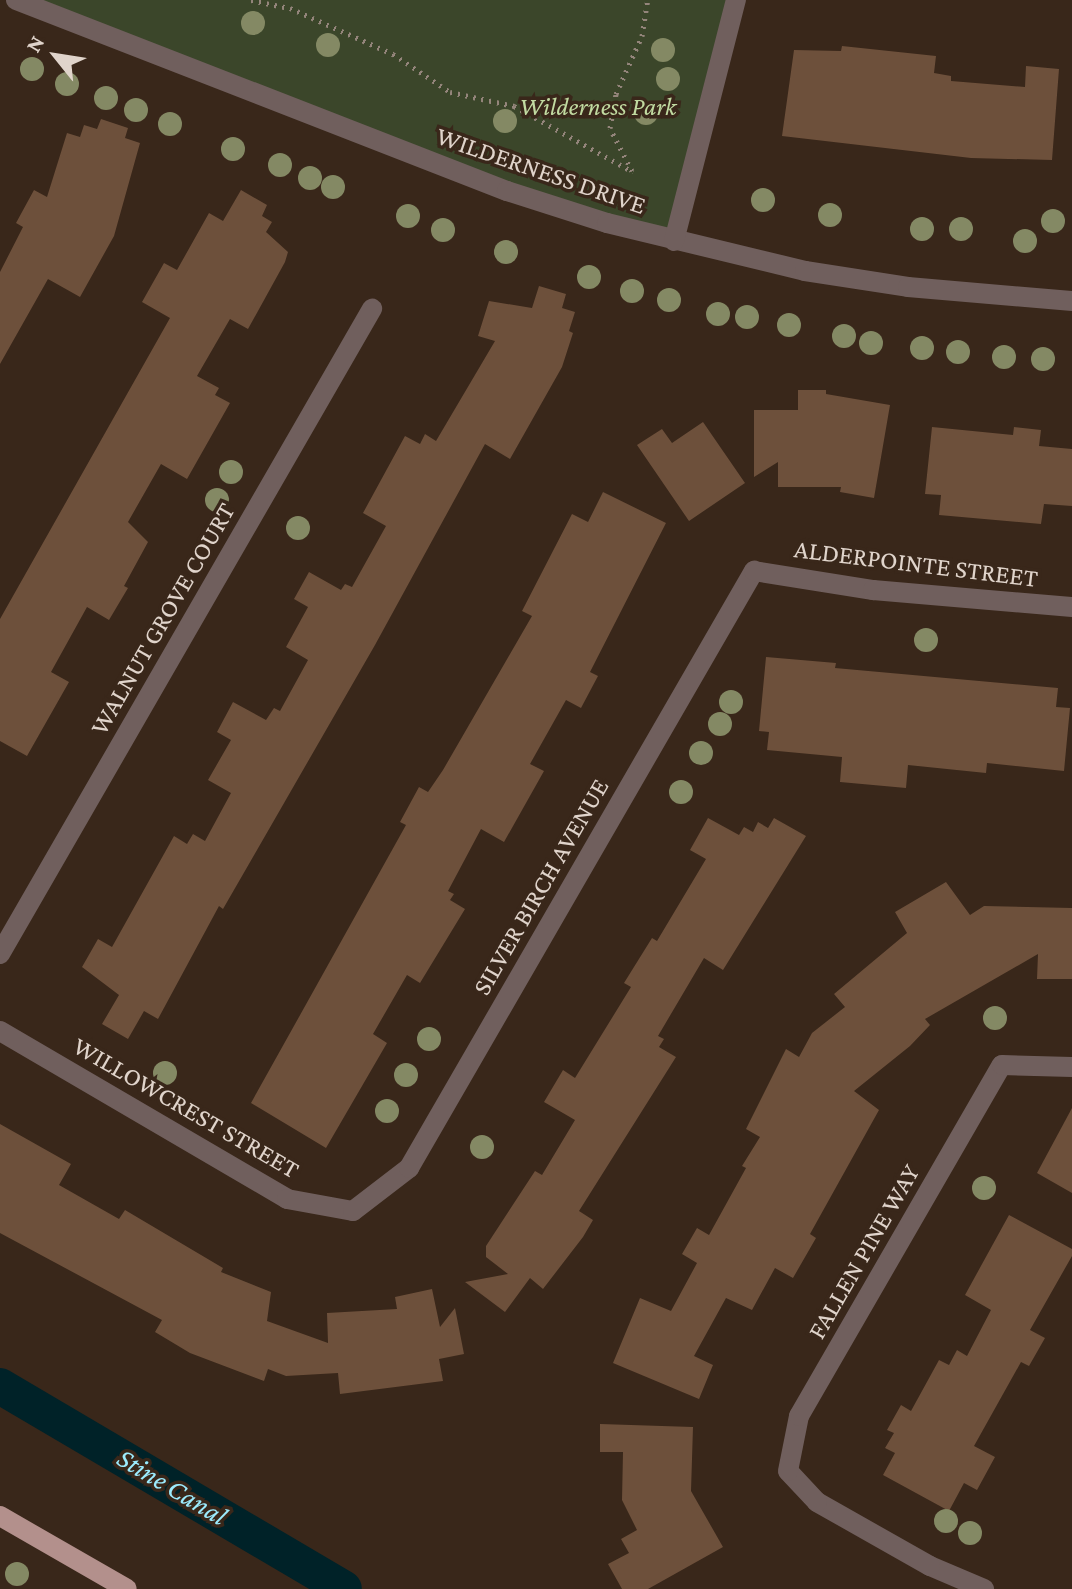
<!DOCTYPE html>
<style>
body{margin:0}
#map{position:relative;width:1072px;height:1589px;overflow:hidden;background:#39271a;font-family:"Crimson Pro",serif}
div>[style]{position:absolute}
.green>*{inset:0;background:#3b462a}
.canal>*{height:36px;margin:-18px;padding:0 18px;transform-origin:18px;border-radius:18px;background:#002228}
.building>*{inset:0;background:#6d503b}
.path>*{height:5px;margin-top:-2.5px;transform-origin:0;background:repeating-linear-gradient(90deg,#94857b 0 2px,transparent 0 8px)}
.minor>*{height:20px;margin:-10px;padding:0 10px;transform-origin:10px;border-radius:10px;background:#705f5d}
.major>*{height:20px;margin:-10px;padding:0 10px;transform-origin:10px;border-radius:10px;background:#b3908c}
.trees>*{width:24px;height:24px;margin:-12px;border-radius:50%;background:#848964}
span{translate:-50% -50%;white-space:nowrap;text-align:center;line-height:1.15;-webkit-text-stroke:7px #39271a;paint-order:stroke}
.park-label{font-size:26px;color:#c1daa1;font-style:italic}
.street-label{font-size:26px;color:#e0d4cb}
.water-label{font-size:28px;color:#9cebfd;font-style:italic}
.north{position:absolute;left:16px;top:16px;width:80px;height:80px;-webkit-text-stroke:6px #39271a;paint-order:stroke;rotate:300deg;font-size:22px;font-weight:700;line-height:32px;text-align:center;color:#e0d4cb}
.north::after{content:'';display:block;margin:auto;width:28px;height:36px;background:#e0d4cb;clip-path:polygon(50% 0,100% 100%,50% 72%,0 100%)}
</style>
<div id="map">
<div class="green">
<div style="clip-path:polygon(16px 0,736px 0,674px 241px,607px 223px)"></div>
</div>
<div class="canal">
<div style="left:0;top:1386px;width:399px;rotate:30.5deg"></div>
</div>
<div class="building">
<div style="clip-path:polygon(842px 46px,936px 56px,934px 73px,951px 76px,951px 81px,1025px 87px,1026px 66px,1059px 69px,1052px 160px,971px 158px,782px 136px,794px 50px,841px 51px)"></div>
<div style="clip-path:polygon(101px 119px,128px 128px,125px 138px,140px 143px,114px 236px,80px 297px,48px 279px,0 364px,0 272px,23px 227px,16px 223px,34px 190px,47px 197px,67px 133px,80px 137px,84px 125px,97px 129px)"></div>
<div style="clip-path:polygon(241px 190px,267px 205px,262px 216px,272px 222px,266px 232px,288px 252px,285px 262px,248px 329px,230px 319px,197px 376px,219px 388px,215px 395px,230px 403px,187px 479px,161px 464px,128px 522px,148px 542px,124px 586px,128px 588px,109px 620px,87px 607px,51px 672px,69px 682px,27px 756px,0 741px,0 619px,170px 318px,142px 302px,164px 263px,177px 270px,209px 213px,223px 221px)"></div>
<div style="clip-path:polygon(539px 286px,566px 294px,562px 308px,575px 312px,569px 331px,573px 333px,562px 367px,510px 459px,485px 444px,375px 645px,223px 909px,219px 906px,158px 1019px,144px 1011px,128px 1039px,102px 1024px,119px 995px,82px 967px,98px 939px,112px 947px,174px 836px,187px 844px,193px 834px,205px 841px,231px 793px,208px 780px,231px 740px,217px 732px,233px 702px,266px 720px,274px 708px,280px 711px,308px 660px,286px 647px,308px 607px,294px 599px,309px 572px,341px 590px,345px 584px,352px 587px,386px 526px,363px 513px,405px 436px,420px 444px,425px 434px,436px 441px,495px 341px,478px 336px,489px 301px,532px 308px)"></div>
<div style="clip-path:polygon(798px 390px,826px 390px,826px 394px,890px 405px,874px 498px,840px 492px,841px 487px,778px 487px,778px 462px,754px 477px,754px 410px,798px 410px)"></div>
<div style="clip-path:polygon(703px 422px,745px 483px,689px 521px,637px 445px,662px 429px,672px 443px)"></div>
<div style="clip-path:polygon(932px 427px,1013px 435px,1014px 427px,1041px 430px,1039px 446px,1072px 449px,1072px 506px,1044px 504px,1041px 524px,939px 515px,941px 495px,925px 494px)"></div>
<div style="clip-path:polygon(603px 492px,666px 523px,590px 672px,598px 676px,581px 708px,566px 700px,530px 764px,544px 771px,504px 842px,481px 829px,448px 891px,454px 894px,450px 900px,465px 909px,420px 983px,407px 975px,373px 1034px,387px 1043px,326px 1148px,251px 1103px,406px 825px,400px 822px,419px 787px,428px 792px,443px 770px,532px 616px,522px 611px,572px 514px,588px 522px)"></div>
<div style="clip-path:polygon(766px 657px,836px 663px,835px 668px,1058px 688px,1056px 707px,1070px 708px,1064px 771px,987px 763px,986px 773px,908px 765px,906px 788px,840px 782px,842px 757px,767px 750px,769px 732px,759px 731px)"></div>
<div style="clip-path:polygon(708px 818px,739px 835px,744px 827px,753px 832px,758px 822px,768px 828px,774px 818px,806px 836px,723px 970px,704px 958px,658px 1036px,664px 1039px,659px 1047px,676px 1057px,579px 1211px,593px 1220px,583px 1237px,543px 1289px,530px 1278px,505px 1312px,465px 1282px,508px 1274px,486px 1257px,486px 1246px,535px 1171px,542px 1175px,575px 1120px,544px 1102px,563px 1070px,575px 1078px,631px 987px,624px 983px,652px 938px,657px 941px,706px 859px,690px 850px)"></div>
<div style="clip-path:polygon(946px 882px,970px 915px,984px 906px,1072px 908px,1072px 979px,1037px 979px,1038px 954px,925px 1019px,930px 1025px,910px 1046px,854px 1091px,879px 1110px,810px 1234px,816px 1238px,793px 1278px,775px 1268px,752px 1310px,726px 1298px,694px 1356px,713px 1365px,699px 1399px,613px 1363px,640px 1298px,671px 1311px,697px 1263px,682px 1254px,697px 1228px,709px 1235px,746px 1168px,742px 1166px,760px 1137px,746px 1129px,786px 1049px,799px 1057px,812px 1033px,845px 1007px,834px 994px,907px 933px,895px 912px)"></div>
<div style="clip-path:polygon(1072px 1108px,1072px 1193px,1037px 1173px)"></div>
<div style="clip-path:polygon(0 1124px,71px 1164px,59px 1185px,119px 1219px,125px 1210px,223px 1268px,221px 1272px,271px 1292px,267px 1321px,328px 1343px,327px 1313px,397px 1309px,395px 1297px,432px 1289px,440px 1327px,455px 1308px,464px 1354px,439px 1359px,443px 1381px,340px 1394px,338px 1373px,286px 1376px,268px 1369px,264px 1381px,190px 1353px,155px 1332px,162px 1320px,0 1233px)"></div>
<div style="clip-path:polygon(1009px 1215px,1072px 1249px,1072px 1256px,1030px 1330px,1045px 1338px,1029px 1366px,1021px 1362px,974px 1446px,995px 1457px,977px 1490px,964px 1483px,949px 1511px,883px 1475px,895px 1453px,885px 1448px,894px 1433px,887px 1430px,901px 1405px,911px 1411px,939px 1360px,949px 1365px,957px 1350px,967px 1356px,991px 1310px,965px 1295px)"></div>
<div style="clip-path:polygon(600px 1424px,693px 1427px,691px 1491px,723px 1547px,648px 1589px,622px 1589px,608px 1564px,629px 1553px,621px 1539px,637px 1530px,622px 1500px,623px 1452px,600px 1452px)"></div>
</div>
<div class="path">
<div style="left:251px;top:0;width:40px;rotate:12deg"></div>
<div style="left:290px;top:8px;width:113px;rotate:24.1deg"></div>
<div style="left:393px;top:54px;width:69px;rotate:33.7deg"></div>
<div style="left:450px;top:92px;width:66px;rotate:12.3deg"></div>
<div style="left:514px;top:106px;width:136px;rotate:29deg"></div>
<div style="left:632px;top:171px;width:48px;rotate:-117.1deg"></div>
<div style="left:610px;top:128px;width:35px;rotate:-80deg"></div>
<div style="left:616px;top:94px;width:64px;rotate:-65.9deg"></div>
<div style="left:642px;top:36px;width:36px;rotate:-81deg"></div>
</div>
<div class="minor">
<div style="left:16px;top:0;width:527px;rotate:21.26deg"></div>
<div style="left:507px;top:191px;width:105px;rotate:17.7deg"></div>
<div style="left:607px;top:223px;width:204px;rotate:13.6deg"></div>
<div style="left:805px;top:271px;width:104px;rotate:8.8deg"></div>
<div style="left:908px;top:287px;width:165px;rotate:4.9deg"></div>
<div style="left:674px;top:241px;width:249px;rotate:-75.6deg"></div>
<div style="left:0;top:954px;width:745px;rotate:-60.03deg"></div>
<div style="left:0;top:1031px;width:333px;rotate:30.3deg"></div>
<div style="left:287px;top:1199px;width:67px;rotate:10.3deg"></div>
<div style="left:353px;top:1211px;width:71px;rotate:-37.5deg"></div>
<div style="left:409px;top:1168px;width:690px;rotate:-59.98deg"></div>
<div style="left:754px;top:571px;width:121px;rotate:9.1deg"></div>
<div style="left:873px;top:590px;width:200px;rotate:4.9deg"></div>
<div style="left:984px;top:1589px;width:59px;rotate:-156.9deg"></div>
<div style="left:930px;top:1566px;width:130px;rotate:-150.5deg"></div>
<div style="left:817px;top:1502px;width:42px;rotate:-133.1deg"></div>
<div style="left:788px;top:1471px;width:56px;rotate:-78.7deg"></div>
<div style="left:799px;top:1416px;width:405px;rotate:-60deg"></div>
<div style="left:1002px;top:1065px;width:70px;rotate:1.6deg"></div>
</div>
<div class="major">
<div style="left:0;top:1516px;width:146px;rotate:29.9deg"></div>
</div>
<div class="trees">
<div style="left:253px;top:23px"></div>
<div style="left:328px;top:45px"></div>
<div style="left:663px;top:50px"></div>
<div style="left:32px;top:69px"></div>
<div style="left:668px;top:79px"></div>
<div style="left:67px;top:84px"></div>
<div style="left:106px;top:98px"></div>
<div style="left:136px;top:110px"></div>
<div style="left:646px;top:113px"></div>
<div style="left:505px;top:121px"></div>
<div style="left:170px;top:124px"></div>
<div style="left:233px;top:149px"></div>
<div style="left:280px;top:165px"></div>
<div style="left:310px;top:178px"></div>
<div style="left:333px;top:187px"></div>
<div style="left:763px;top:200px"></div>
<div style="left:830px;top:215px"></div>
<div style="left:408px;top:216px"></div>
<div style="left:1053px;top:221px"></div>
<div style="left:922px;top:229px"></div>
<div style="left:961px;top:229px"></div>
<div style="left:443px;top:230px"></div>
<div style="left:1025px;top:241px"></div>
<div style="left:506px;top:252px"></div>
<div style="left:589px;top:277px"></div>
<div style="left:632px;top:291px"></div>
<div style="left:669px;top:300px"></div>
<div style="left:718px;top:314px"></div>
<div style="left:747px;top:317px"></div>
<div style="left:789px;top:325px"></div>
<div style="left:844px;top:336px"></div>
<div style="left:871px;top:343px"></div>
<div style="left:922px;top:348px"></div>
<div style="left:958px;top:352px"></div>
<div style="left:1004px;top:357px"></div>
<div style="left:1043px;top:359px"></div>
<div style="left:231px;top:472px"></div>
<div style="left:217px;top:500px"></div>
<div style="left:298px;top:528px"></div>
<div style="left:926px;top:640px"></div>
<div style="left:731px;top:702px"></div>
<div style="left:720px;top:724px"></div>
<div style="left:701px;top:753px"></div>
<div style="left:681px;top:792px"></div>
<div style="left:995px;top:1018px"></div>
<div style="left:429px;top:1039px"></div>
<div style="left:165px;top:1073px"></div>
<div style="left:406px;top:1075px"></div>
<div style="left:387px;top:1111px"></div>
<div style="left:482px;top:1147px"></div>
<div style="left:984px;top:1188px"></div>
<div style="left:946px;top:1521px"></div>
<div style="left:970px;top:1533px"></div>
<div style="left:17px;top:1574px"></div>
</div>
<div class="park-label">
<span style="left:598px;top:107px">Wilderness Park</span>
</div>
<div class="street-label">
<span style="left:541px;top:171px;rotate:19deg">WILDERNESS DRIVE</span>
<span style="left:916px;top:564px;rotate:7deg">ALDERPOINTE STREET</span>
<span style="left:163px;top:619px;rotate:-60deg">WALNUT GROVE COURT</span>
<span style="left:541px;top:887px;rotate:-60deg">SILVER BIRCH AVENUE</span>
<span style="left:186px;top:1108px;rotate:30deg">WILLOWCREST STREET</span>
<span style="left:864px;top:1252px;rotate:-60deg">FALLEN PINE WAY</span>
</div>
<div class="water-label">
<span style="left:172px;top:1487px;rotate:31deg">Stine Canal</span>
</div>
<div class="north">N</div>
</div>
